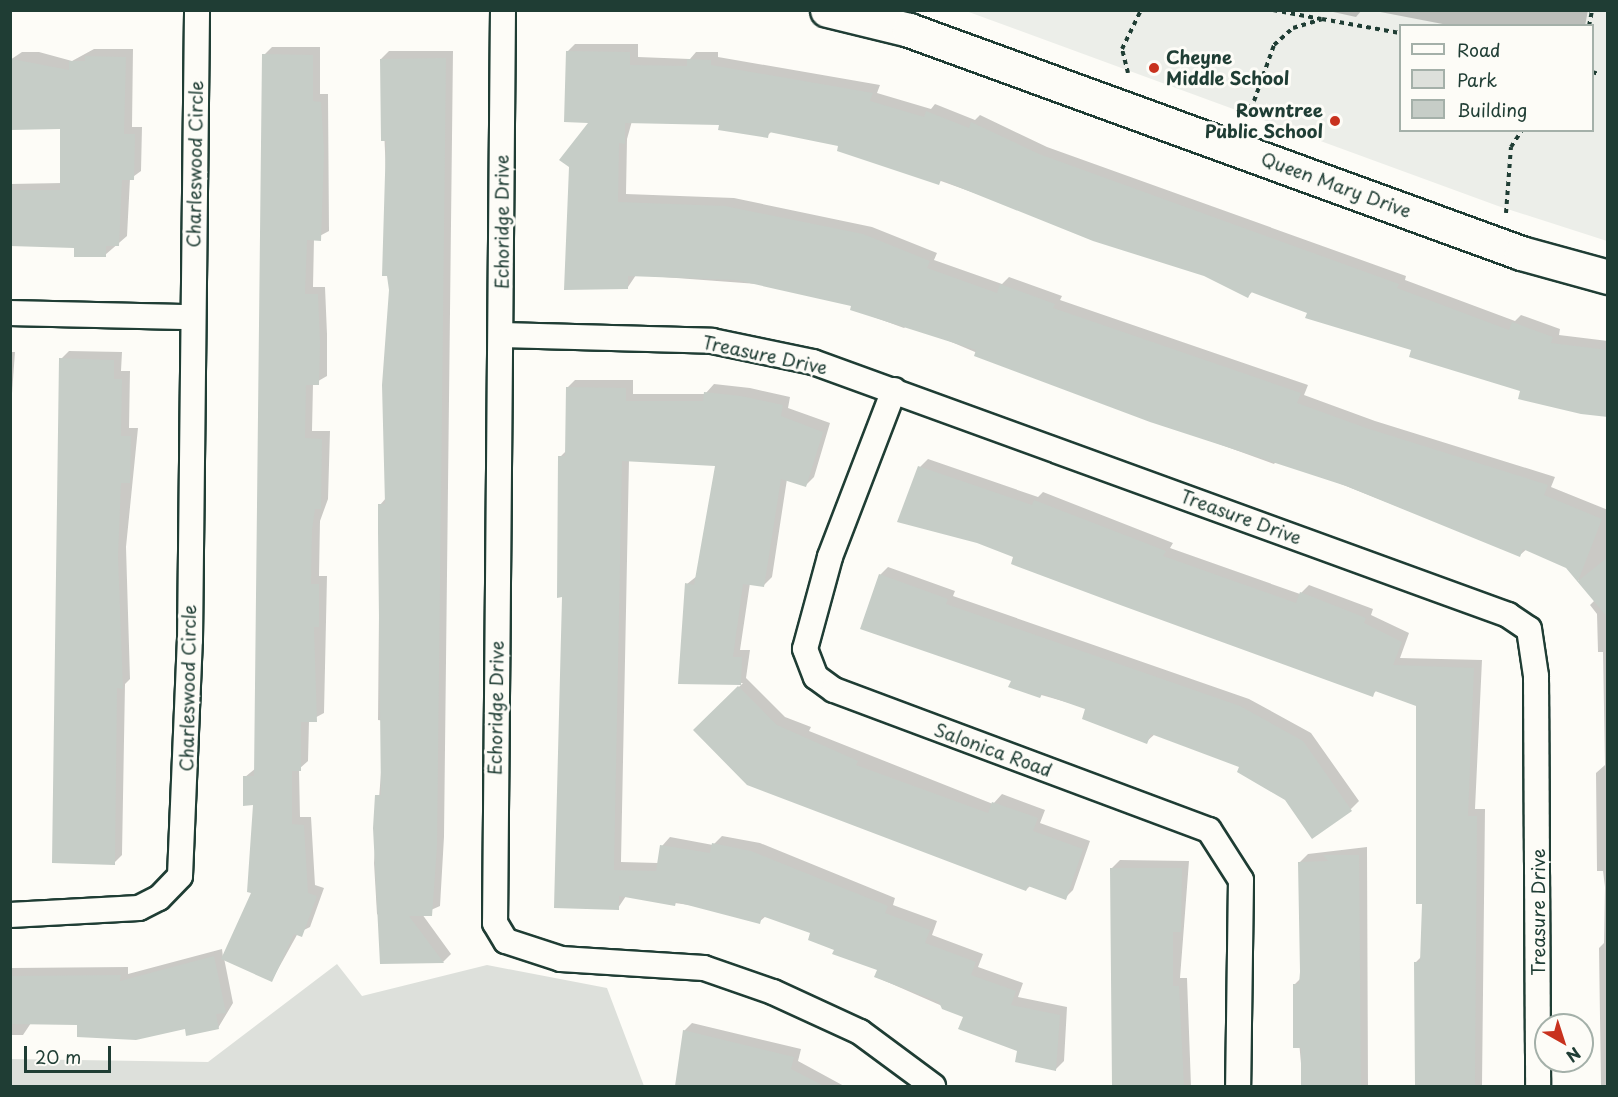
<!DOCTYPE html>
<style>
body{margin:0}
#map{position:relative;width:1618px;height:1097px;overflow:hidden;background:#fdfcf7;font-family:"Playpen Sans",sans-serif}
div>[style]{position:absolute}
.built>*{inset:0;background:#eceee9}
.green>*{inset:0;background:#dde0db}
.shadow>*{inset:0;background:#0003}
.building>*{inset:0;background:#c6cdc7}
.path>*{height:4px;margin-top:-2px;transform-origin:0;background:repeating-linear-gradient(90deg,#1f3d34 0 4.5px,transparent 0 9px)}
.roads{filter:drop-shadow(2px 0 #1f3d34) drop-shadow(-2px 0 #1f3d34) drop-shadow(0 2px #1f3d34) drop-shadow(0 -2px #1f3d34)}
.street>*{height:24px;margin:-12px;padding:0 12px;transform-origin:12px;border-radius:12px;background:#fdfcf7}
.secondary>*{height:33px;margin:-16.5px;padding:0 16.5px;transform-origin:16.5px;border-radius:16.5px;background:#fdfcf7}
.dots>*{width:16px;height:16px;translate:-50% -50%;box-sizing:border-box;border:3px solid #fdfcf7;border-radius:50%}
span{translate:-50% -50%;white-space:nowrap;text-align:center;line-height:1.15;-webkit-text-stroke:6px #fdfcf7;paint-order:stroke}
.poi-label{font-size:18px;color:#1f3d34;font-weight:700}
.left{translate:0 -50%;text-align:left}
.right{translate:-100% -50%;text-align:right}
.street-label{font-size:18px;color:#1f3d34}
.frame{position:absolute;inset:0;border:12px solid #1f3d34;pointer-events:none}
.legend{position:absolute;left:1399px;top:24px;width:195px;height:108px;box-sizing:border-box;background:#fdfcf7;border:2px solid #a4b0a9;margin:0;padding:8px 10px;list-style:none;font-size:18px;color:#1f3d34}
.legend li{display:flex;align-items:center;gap:12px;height:30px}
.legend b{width:30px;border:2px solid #a4b0a9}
.north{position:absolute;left:1534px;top:1013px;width:60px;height:60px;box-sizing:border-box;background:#fdfcf7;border:2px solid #a4b0a9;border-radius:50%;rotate:141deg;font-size:16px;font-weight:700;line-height:24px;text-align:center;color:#1f3d34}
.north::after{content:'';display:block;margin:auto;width:21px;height:27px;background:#c8321e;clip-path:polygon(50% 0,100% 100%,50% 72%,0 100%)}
.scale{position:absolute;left:24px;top:1046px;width:87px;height:27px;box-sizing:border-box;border:3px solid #1f3d34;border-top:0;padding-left:8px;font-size:18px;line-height:21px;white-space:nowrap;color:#1f3d34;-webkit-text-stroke:4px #fdfcf7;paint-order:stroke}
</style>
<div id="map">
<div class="built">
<div style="clip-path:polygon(evenodd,966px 11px,1607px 11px,1607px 241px,1498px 206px,966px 11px,1400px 26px,1592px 26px,1592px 130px,1400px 130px,1400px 26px)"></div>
</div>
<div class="green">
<div style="clip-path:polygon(337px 964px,362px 996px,487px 965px,607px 988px,644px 1086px,11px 1086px,11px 1059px,208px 1062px)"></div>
</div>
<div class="shadow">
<div style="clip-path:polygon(1324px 10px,1362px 10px,1356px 17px)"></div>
<div style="clip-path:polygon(1370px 10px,1588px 10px,1585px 26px,1453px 26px)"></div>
<div style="clip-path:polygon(575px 44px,638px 44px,638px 57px,690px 59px,696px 52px,718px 52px,718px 57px,880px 85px,877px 93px,931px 109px,935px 104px,975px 120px,980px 115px,1047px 147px,1406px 276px,1405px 280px,1515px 321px,1521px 315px,1560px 329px,1559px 335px,1608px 341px,1608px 416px,1253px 291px,1248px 296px,1204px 275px,840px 145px,772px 131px,767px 136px,721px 124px,632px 121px,627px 139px,626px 194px,734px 198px,872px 227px,937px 253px,934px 260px,1002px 284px,1009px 277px,1062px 296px,1060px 300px,1308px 385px,1304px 395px,1375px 421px,1555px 477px,1551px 487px,1608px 510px,1608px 1086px,1601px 1086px,1599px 948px,1604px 943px,1605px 887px,1603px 871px,1597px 871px,1596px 773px,1605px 765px,1603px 652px,1598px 652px,1597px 614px,1590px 605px,1595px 600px,1567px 567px,1527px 549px,1520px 555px,1278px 459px,1274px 464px,1029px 375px,909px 324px,904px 328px,852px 309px,853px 305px,785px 286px,636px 275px,628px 287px,592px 122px,567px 52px)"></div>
<div style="clip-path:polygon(272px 47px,320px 47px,320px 94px,328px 94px,329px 231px,314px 239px,313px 287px,325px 287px,327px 334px,327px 376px,313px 384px,312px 431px,330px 431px,328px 499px,320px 521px,319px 576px,327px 576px,324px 713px,309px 721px,308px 761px,299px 769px,300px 817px,311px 817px,315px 885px,324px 888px,310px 927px,298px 933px,272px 980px,224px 958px,233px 1003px,218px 1028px,31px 1023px,23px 1035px,10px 1035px,10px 968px,128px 967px,128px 974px,222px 949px,223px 957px,253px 892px,255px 804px,245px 777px,256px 768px,264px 55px)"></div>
<div style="clip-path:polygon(94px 49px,133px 49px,132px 127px,142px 127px,141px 171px,130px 179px,127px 236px,105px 255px,75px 246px,10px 246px,10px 184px,62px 183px,62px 128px,10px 127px,10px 60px,22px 52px,39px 52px,72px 61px)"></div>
<div style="clip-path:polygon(389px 51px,453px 51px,444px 837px,440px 906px,422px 914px,451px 954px,443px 962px,377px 914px,374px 863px,385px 721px,378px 720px,380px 505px,386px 498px,391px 290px,381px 59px)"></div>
<div style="clip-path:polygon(69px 351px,122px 352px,121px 371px,130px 371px,129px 428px,138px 428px,126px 547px,130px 679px,125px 684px,122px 855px,114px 863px,61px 359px)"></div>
<div style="clip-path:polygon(10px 352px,15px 352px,10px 421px)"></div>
<div style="clip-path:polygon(575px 380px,633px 380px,633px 394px,705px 394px,714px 384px,750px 388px,790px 397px,788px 408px,830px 423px,814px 477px,806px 485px,787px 479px,772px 577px,764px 585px,750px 583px,740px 650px,750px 650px,746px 678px,785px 717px,811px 727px,809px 731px,993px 804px,1002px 794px,1045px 810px,1040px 823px,1090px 841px,1073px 890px,1065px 898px,1030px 886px,1026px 890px,695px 730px,743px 683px,679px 682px,687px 584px,697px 576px,717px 465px,629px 460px,621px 862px,658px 863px,662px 846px,670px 837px,713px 845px,722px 836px,760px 843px,895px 898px,893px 905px,937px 921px,932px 935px,983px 954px,978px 967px,1023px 983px,1018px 997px,1067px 1007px,1064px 1061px,1056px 1069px,965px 1016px,876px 977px,879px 970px,812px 933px,766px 916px,759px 922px,731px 911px,626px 896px,618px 908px,563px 596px,560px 457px,567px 450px,567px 388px)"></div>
<div style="clip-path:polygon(928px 459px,1038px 497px,1043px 492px,1173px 543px,1170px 548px,1300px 594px,1309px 585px,1373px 609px,1371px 615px,1409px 633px,1400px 658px,1482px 660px,1475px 809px,1485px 809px,1482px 1086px,1416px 1086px,1416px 962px,1421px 957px,1423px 902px,1418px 705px,1377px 690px,1372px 695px,1015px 556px,920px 467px)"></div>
<div style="clip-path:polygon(888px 567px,955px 591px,953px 596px,1249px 699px,1311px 733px,1359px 801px,1351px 809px,1286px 799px,1241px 767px,1155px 734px,1146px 742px,1087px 708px,1010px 686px,1012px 680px,880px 575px)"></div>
<div style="clip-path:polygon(1367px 847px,1368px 1086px,1303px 1086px,1294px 985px,1301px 978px,1300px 862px,1308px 854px)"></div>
<div style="clip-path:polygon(1120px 860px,1189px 861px,1180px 978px,1187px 978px,1191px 1086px,1113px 1086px,1112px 868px)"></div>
<div style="clip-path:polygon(692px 1023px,801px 1049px,798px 1061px,844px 1086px,676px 1086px,684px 1031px)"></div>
</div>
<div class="building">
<div style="clip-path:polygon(566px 51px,630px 52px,630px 65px,687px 66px,687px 59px,711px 60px,711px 65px,873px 93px,870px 101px,924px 117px,926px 111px,969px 128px,971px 122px,1039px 154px,1399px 284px,1397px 288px,1509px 330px,1512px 322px,1553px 337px,1551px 343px,1608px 350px,1608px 417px,1581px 414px,1518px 399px,1520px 391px,1409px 357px,1411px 350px,1305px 318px,1307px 313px,1251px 292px,1248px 298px,1204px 276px,1093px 241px,941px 180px,939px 185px,837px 151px,838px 146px,769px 132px,768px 138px,718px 130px,719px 125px,625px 123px,625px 144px,619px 143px,618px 202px,725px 206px,863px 234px,930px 261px,927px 268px,997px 293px,1000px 284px,1055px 304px,1053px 308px,1301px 393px,1297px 403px,1366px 428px,1548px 485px,1544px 495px,1602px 519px,1578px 581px,1608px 557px,1608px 618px,1566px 568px,1523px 549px,1520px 557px,1346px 486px,1150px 422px,974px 356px,976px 350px,850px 310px,851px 306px,736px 280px,628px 276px,628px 289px,564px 290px,569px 167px,559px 160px,588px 123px,564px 122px)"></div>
<div style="clip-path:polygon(262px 54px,313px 55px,313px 101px,321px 102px,324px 151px,321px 241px,307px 240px,305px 294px,318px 294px,320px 343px,319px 385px,306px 385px,305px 438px,322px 439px,321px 509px,315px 509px,312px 530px,311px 584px,319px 584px,319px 627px,314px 627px,317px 722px,301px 722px,301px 771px,292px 771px,292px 824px,304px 825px,308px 893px,317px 896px,302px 937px,294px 934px,272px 982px,221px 959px,251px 893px,247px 892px,253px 805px,243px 806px,243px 776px,254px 776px)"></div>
<div style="clip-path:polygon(85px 56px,126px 57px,124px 134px,135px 134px,134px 180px,122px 180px,119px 246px,106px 246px,106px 257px,74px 257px,74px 248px,10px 246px,10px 190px,60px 190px,60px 129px,10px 130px,12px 59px,69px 70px,69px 61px,85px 61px)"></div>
<div style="clip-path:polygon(446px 58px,437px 846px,432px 916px,409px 916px,444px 963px,380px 964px,373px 828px,375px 795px,381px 795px,378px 532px,378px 504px,385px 504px,382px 385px,389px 290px,387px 276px,382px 276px,386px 141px,381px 141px,380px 59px)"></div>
<div style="clip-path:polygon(59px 358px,114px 360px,114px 379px,122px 379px,121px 436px,131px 436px,130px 483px,121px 483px,118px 556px,123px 689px,117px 688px,115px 865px,52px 863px)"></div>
<div style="clip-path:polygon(566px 387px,626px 388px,626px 401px,703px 401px,704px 392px,741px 396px,783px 405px,781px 416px,823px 432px,806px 487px,781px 479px,764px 587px,743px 584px,733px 657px,742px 657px,741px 685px,678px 684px,685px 583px,694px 585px,715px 466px,622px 461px,614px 870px,656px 871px,660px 845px,710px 853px,712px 843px,751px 851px,888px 906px,885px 913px,930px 930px,925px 943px,976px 962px,971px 975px,1016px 991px,1011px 1005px,1060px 1015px,1056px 1071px,1015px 1062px,1017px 1051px,958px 1029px,963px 1017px,942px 1009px,939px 1002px,874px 977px,877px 970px,832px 954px,834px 950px,808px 940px,810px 933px,762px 916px,760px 924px,676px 902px,675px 906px,619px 896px,619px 910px,554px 908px,562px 597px,557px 598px,558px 456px,565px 456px)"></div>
<div style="clip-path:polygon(918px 466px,1032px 505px,1034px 500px,1166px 551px,1163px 556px,1296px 603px,1300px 592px,1366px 618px,1364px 623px,1402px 642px,1393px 665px,1474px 668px,1468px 816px,1477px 816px,1475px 1086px,1415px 1086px,1414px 962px,1420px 962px,1422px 904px,1416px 904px,1416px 706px,1375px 691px,1373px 697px,1123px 606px,1011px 564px,1013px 557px,977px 543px,897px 522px)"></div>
<div style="clip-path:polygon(879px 574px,948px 599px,946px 604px,1240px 706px,1303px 741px,1352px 811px,1312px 839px,1285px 800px,1237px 772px,1239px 767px,1151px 734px,1147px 744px,1082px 719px,1085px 709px,1042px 694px,1040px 698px,1008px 687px,1011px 681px,860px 629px)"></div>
<div style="clip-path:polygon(738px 686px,777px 725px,858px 761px,856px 765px,988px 813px,992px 802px,1038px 818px,1033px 831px,1083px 849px,1066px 900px,1028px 886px,1026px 891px,747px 785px,693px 730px)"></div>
<div style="clip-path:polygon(1323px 855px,1359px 855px,1361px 1086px,1301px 1086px,1301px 1048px,1293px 1048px,1293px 984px,1299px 984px,1300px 972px,1298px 862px,1328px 861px)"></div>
<div style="clip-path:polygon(1110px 868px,1182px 868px,1181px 932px,1173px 932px,1173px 986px,1179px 986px,1184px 1086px,1112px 1086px)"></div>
<div style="clip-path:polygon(214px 956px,226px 1013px,216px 1014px,219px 1029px,186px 1036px,185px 1029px,136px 1040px,77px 1037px,77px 1025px,10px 1024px,10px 976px,121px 975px,120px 981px)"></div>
<div style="clip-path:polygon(683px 1030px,794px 1057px,791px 1069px,824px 1086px,675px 1086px)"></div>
</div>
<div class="path">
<div style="left:1273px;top:10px;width:49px;rotate:10.6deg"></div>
<div style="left:1589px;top:26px;width:16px;rotate:-79deg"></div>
<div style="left:1592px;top:72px;width:7px;rotate:16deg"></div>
<div style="left:1128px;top:73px;width:25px;rotate:-104deg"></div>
<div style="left:1122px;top:49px;width:43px;rotate:-64deg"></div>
<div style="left:1242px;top:115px;width:18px;rotate:-49deg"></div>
<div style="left:1254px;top:101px;width:59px;rotate:-70.3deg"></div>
<div style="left:1274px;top:45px;width:25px;rotate:-42deg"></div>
<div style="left:1293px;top:28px;width:30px;rotate:-17deg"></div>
<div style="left:1322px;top:19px;width:79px;rotate:10.2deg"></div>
<div style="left:1506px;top:213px;width:66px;rotate:-85.7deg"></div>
<div style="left:1511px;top:147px;width:20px;rotate:-57deg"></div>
</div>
<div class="roads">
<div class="street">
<div style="left:503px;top:10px;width:913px;rotate:90.5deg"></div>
<div style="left:495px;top:923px;width:21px;rotate:59deg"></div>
<div style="left:506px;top:941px;width:58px;rotate:18.1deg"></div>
<div style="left:561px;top:959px;width:143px;rotate:3.6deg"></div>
<div style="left:704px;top:968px;width:73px;rotate:19.2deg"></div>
<div style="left:773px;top:992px;width:96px;rotate:24.7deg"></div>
<div style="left:860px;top:1032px;width:91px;rotate:36.5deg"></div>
<div style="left:10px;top:313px;width:183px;rotate:1.3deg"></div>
<div style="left:502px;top:335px;width:210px;rotate:1.6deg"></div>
<div style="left:712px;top:341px;width:103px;rotate:11.7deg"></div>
<div style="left:813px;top:362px;width:740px;rotate:20deg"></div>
<div style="left:1508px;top:615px;width:25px;rotate:34deg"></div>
<div style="left:1529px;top:629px;width:48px;rotate:81.5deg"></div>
<div style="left:1536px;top:676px;width:410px;rotate:89.7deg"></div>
<div style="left:894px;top:390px;width:179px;rotate:111deg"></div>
<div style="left:830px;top:557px;width:95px;rotate:105.2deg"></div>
<div style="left:805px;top:649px;width:30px;rotate:69deg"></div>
<div style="left:816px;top:677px;width:22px;rotate:36deg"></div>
<div style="left:834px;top:690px;width:400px;rotate:20.5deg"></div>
<div style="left:1209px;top:830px;width:59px;rotate:57.4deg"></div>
<div style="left:1241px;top:880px;width:206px;rotate:90.8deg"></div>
<div style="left:10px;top:915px;width:129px;rotate:-3.1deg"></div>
<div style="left:139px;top:908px;width:22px;rotate:-27deg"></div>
<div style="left:159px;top:898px;width:30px;rotate:-46deg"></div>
<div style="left:180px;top:876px;width:236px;rotate:-87.6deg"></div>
<div style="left:190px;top:640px;width:630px;rotate:-89.36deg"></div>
</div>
<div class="secondary">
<div style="left:827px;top:10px;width:84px;rotate:13.7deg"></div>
<div style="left:909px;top:30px;width:651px;rotate:20.02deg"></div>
<div style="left:1521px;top:253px;width:90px;rotate:15.4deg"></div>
</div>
</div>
<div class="dots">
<div style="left:1154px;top:68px;background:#c8321e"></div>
<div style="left:1335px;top:121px;background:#c8321e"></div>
</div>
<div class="poi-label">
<span class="left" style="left:1166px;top:68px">Cheyne<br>Middle School</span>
<span class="right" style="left:1323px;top:121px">Rowntree<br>Public School</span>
</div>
<div class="street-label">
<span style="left:195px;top:164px;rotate:-89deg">Charleswood Circle</span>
<span style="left:1336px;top:185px;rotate:20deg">Queen Mary Drive</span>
<span style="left:502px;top:222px;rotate:-90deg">Echoridge Drive</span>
<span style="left:765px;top:355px;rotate:12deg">Treasure Drive</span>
<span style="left:1241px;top:517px;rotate:20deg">Treasure Drive</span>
<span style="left:188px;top:688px;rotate:-89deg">Charleswood Circle</span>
<span style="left:496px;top:708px;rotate:-89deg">Echoridge Drive</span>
<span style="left:993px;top:750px;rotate:20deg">Salonica Road</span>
<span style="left:1538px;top:912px;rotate:-90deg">Treasure Drive</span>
</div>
<div class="frame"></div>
<ul class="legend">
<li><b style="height:8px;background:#fdfcf7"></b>Road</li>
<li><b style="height:16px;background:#dde0db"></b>Park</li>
<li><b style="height:16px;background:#c6cdc7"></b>Building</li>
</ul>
<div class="north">N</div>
<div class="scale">20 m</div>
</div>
